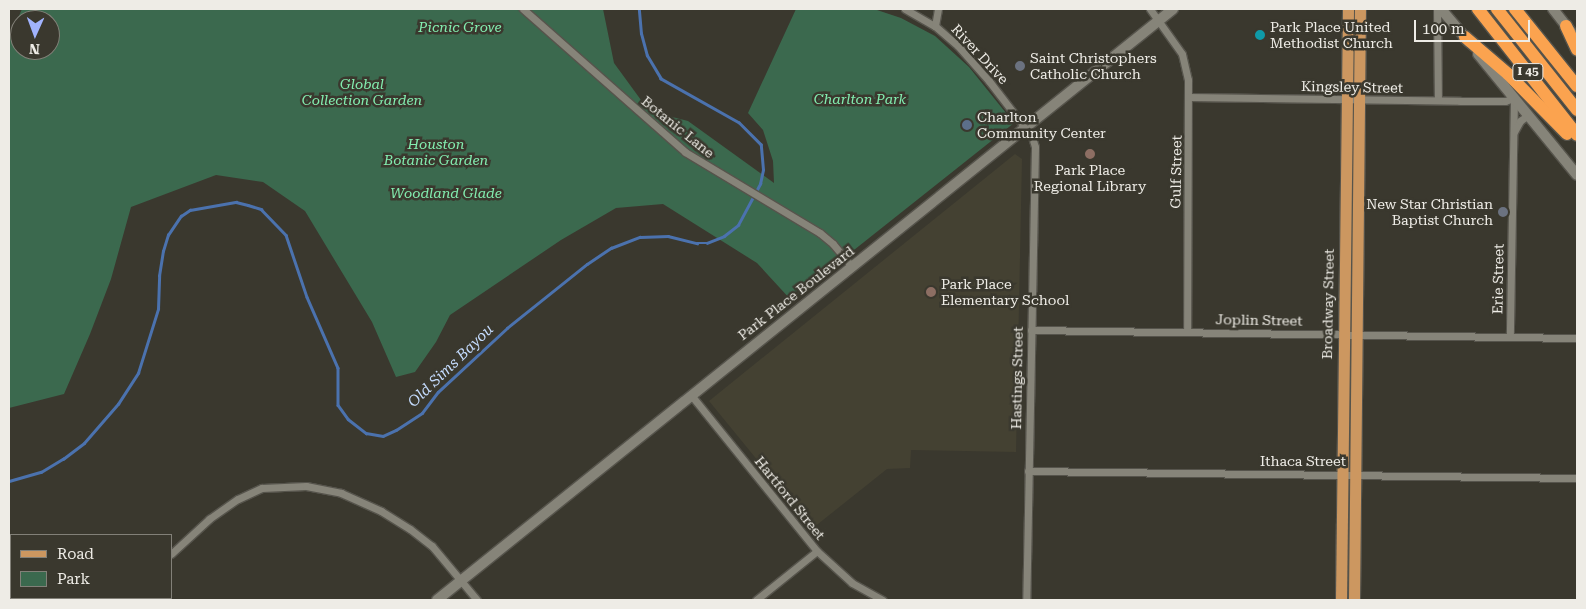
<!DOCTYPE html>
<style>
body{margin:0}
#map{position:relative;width:1586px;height:609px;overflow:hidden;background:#3a382e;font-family:"Roboto Serif",serif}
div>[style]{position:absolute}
.built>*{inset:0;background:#444132}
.green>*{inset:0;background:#3b694e}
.stream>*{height:2.5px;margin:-1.25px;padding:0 1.25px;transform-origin:1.25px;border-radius:1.25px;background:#4b72ae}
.roads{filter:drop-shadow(1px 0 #56544c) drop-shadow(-1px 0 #56544c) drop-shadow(0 1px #56544c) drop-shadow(0 -1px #56544c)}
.street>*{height:7px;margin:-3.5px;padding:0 3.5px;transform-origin:3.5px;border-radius:3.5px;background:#868479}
.secondary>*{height:10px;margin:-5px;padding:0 5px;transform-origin:5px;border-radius:5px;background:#868479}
.primary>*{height:11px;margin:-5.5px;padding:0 5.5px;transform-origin:5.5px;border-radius:5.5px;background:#cc9760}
.highway>*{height:12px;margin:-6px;padding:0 6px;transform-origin:6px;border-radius:6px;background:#fba34f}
.dots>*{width:14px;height:14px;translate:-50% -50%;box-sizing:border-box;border:2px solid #3a382e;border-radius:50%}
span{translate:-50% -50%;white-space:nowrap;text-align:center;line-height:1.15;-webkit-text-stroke:5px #3a382e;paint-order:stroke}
.shield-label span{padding:1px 4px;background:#3a382e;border:1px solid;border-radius:4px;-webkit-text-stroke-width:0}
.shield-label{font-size:12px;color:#eeece6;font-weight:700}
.park-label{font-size:14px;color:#83eeb0;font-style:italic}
.poi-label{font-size:14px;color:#eeece6}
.left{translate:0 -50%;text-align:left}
.right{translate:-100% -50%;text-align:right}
.street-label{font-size:14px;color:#eeece6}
.water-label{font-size:15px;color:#c4dbfd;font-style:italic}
.frame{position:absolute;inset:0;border:10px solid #eeece6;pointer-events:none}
.legend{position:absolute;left:10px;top:534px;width:162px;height:65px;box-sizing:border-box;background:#3a382e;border:1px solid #828078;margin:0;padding:6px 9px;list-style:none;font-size:15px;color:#eeece6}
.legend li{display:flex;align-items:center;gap:10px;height:25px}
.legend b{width:25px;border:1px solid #828078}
.north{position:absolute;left:10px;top:10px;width:50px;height:50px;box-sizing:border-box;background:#3a382e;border:1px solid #828078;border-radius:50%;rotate:182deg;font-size:14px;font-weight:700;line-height:20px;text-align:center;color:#eeece6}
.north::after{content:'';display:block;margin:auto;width:18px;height:22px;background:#a1b3fd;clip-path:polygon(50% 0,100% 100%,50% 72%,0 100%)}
.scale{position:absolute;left:1414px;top:20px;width:116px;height:22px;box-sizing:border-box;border:2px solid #eeece6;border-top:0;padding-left:6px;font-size:15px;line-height:18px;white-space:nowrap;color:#eeece6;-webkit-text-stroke:4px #3a382e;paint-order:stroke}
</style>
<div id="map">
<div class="built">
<div style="clip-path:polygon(1015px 154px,1022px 159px,1016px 452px,911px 450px,910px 468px,887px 469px,813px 528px,709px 401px)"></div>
</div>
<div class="green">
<div style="clip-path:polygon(evenodd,22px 9px,603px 9px,614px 63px,649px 111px,688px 121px,774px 183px,773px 161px,763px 130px,748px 113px,796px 9px,874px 9px,901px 18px,935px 36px,969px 67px,1014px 123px,791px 300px,757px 263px,663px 204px,616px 208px,561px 240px,450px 315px,436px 342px,415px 372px,396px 377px,372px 322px,305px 211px,263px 182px,216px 175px,131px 207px,111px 279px,90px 334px,64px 394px,9px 408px,9px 39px,22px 9px,20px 20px,50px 20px,50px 50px,20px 50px,20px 20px)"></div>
</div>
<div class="stream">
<div style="left:9px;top:481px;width:33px;rotate:-16deg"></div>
<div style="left:41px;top:472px;width:26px;rotate:-31deg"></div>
<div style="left:63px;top:459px;width:26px;rotate:-37deg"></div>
<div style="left:84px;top:443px;width:52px;rotate:-48.9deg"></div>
<div style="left:118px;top:404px;width:37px;rotate:-57deg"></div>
<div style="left:138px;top:373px;width:67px;rotate:-72.6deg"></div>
<div style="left:158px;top:309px;width:33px;rotate:-88deg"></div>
<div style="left:159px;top:276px;width:25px;rotate:-81deg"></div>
<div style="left:163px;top:251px;width:17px;rotate:-73deg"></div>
<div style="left:168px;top:235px;width:23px;rotate:-56deg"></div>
<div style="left:181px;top:216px;width:11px;rotate:-34deg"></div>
<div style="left:190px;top:210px;width:47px;rotate:-9.9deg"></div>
<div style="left:236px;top:202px;width:12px;rotate:14deg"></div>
<div style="left:248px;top:205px;width:14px;rotate:17deg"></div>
<div style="left:261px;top:209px;width:36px;rotate:46deg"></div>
<div style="left:286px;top:235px;width:65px;rotate:71.3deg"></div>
<div style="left:307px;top:297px;width:77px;rotate:66.4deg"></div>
<div style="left:338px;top:368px;width:37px;rotate:90deg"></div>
<div style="left:338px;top:405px;width:17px;rotate:54deg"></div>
<div style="left:348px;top:419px;width:23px;rotate:38deg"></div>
<div style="left:366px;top:433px;width:17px;rotate:10deg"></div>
<div style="left:383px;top:436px;width:14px;rotate:-25deg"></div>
<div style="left:396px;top:430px;width:31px;rotate:-33deg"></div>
<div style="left:422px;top:413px;width:26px;rotate:-53deg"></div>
<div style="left:438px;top:392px;width:94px;rotate:-42.8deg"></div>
<div style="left:507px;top:328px;width:102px;rotate:-38.7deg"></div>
<div style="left:587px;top:264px;width:29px;rotate:-34deg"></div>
<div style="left:611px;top:248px;width:31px;rotate:-21deg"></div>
<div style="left:640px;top:237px;width:28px;rotate:-2deg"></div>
<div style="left:668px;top:236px;width:30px;rotate:14deg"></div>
<div style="left:697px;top:243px;width:10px"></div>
<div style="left:707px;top:243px;width:18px;rotate:-22deg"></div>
<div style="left:724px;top:236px;width:18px;rotate:-38deg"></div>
<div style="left:738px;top:225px;width:47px;rotate:-61.8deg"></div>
<div style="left:760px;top:184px;width:14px;rotate:-78deg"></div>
<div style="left:763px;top:170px;width:25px;rotate:-95deg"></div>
<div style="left:761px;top:145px;width:31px;rotate:-135deg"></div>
<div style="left:739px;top:123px;width:90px;rotate:-150.6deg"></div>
<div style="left:661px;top:79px;width:27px;rotate:-121deg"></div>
<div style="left:647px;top:56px;width:23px;rotate:-105deg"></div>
<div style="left:641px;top:34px;width:25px;rotate:-95deg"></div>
</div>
<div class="roads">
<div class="street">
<div style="left:523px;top:9px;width:216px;rotate:41.4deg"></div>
<div style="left:685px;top:152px;width:157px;rotate:31deg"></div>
<div style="left:820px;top:233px;width:17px;rotate:40deg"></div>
<div style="left:833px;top:244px;width:30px;rotate:50deg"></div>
<div style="left:905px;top:9px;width:34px;rotate:30deg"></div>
<div style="left:935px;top:26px;width:30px;rotate:41deg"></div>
<div style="left:958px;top:46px;width:47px;rotate:48.5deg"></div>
<div style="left:989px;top:81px;width:61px;rotate:52.4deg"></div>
<div style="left:1026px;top:129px;width:10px;rotate:53deg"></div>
<div style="left:1032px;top:137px;width:10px;rotate:73deg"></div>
<div style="left:1035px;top:147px;width:453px;rotate:91.1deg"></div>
<div style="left:1150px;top:9px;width:55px;rotate:54.6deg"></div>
<div style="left:1182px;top:54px;width:27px;rotate:77deg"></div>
<div style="left:1188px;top:80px;width:251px;rotate:90.2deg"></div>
<div style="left:1437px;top:9px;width:91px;rotate:89.4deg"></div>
<div style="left:935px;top:26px;width:17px;rotate:-80deg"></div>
<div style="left:1189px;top:97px;width:271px;rotate:0.8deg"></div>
<div style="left:1460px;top:101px;width:45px"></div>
<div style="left:1505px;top:101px;width:9px;rotate:-18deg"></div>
<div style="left:1514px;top:98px;width:238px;rotate:91deg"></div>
<div style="left:1514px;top:132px;width:13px;rotate:-61deg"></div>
<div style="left:1520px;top:121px;width:10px;rotate:-37deg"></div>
<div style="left:1031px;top:330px;width:546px;rotate:0.84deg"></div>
<div style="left:691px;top:395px;width:201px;rotate:51.1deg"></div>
<div style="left:817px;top:551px;width:47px;rotate:42.4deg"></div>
<div style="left:852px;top:583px;width:35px;rotate:29deg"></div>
<div style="left:1028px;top:471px;width:549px;rotate:0.73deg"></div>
<div style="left:171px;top:554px;width:52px;rotate:-42.6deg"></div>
<div style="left:209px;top:519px;width:35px;rotate:-35deg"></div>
<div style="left:238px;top:499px;width:26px;rotate:-25deg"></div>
<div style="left:262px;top:488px;width:44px;rotate:-2.6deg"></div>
<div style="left:306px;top:486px;width:36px;rotate:11deg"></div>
<div style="left:341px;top:493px;width:44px;rotate:24.2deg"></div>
<div style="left:381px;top:511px;width:34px;rotate:32deg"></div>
<div style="left:410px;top:529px;width:28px;rotate:38deg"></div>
<div style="left:432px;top:546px;width:70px;rotate:50.2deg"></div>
<div style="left:9px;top:592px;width:2px;rotate:27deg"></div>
<div style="left:32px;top:598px;width:17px;rotate:7deg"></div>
<div style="left:81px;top:600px;width:15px;rotate:-8deg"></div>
<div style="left:756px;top:600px;width:78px;rotate:-38.8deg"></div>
</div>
<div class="secondary">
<div style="left:1441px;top:9px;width:43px;rotate:49.7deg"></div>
<div style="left:1553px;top:9px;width:29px;rotate:52deg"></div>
<div style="left:1478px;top:54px;width:156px;rotate:50.7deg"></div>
<div style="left:437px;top:600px;width:944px;rotate:-38.76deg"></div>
</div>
<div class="primary">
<div style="left:1341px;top:600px;width:591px;rotate:-89.32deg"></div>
<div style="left:1354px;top:600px;width:591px;rotate:-89.42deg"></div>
</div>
<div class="highway">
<div style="left:1478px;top:9px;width:160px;rotate:51.8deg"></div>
<div style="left:1497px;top:9px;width:129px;rotate:51.6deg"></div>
<div style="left:1515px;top:9px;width:99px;rotate:51.2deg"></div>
<div style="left:1566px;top:26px;width:26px;rotate:65deg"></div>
<div style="left:1465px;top:37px;width:57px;rotate:40.7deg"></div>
<div style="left:1508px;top:74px;width:84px;rotate:45.5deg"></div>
</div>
</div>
<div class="dots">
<div style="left:1260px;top:35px;background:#0f9aa8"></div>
<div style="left:1020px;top:66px;background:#6b7280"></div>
<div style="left:967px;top:125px;background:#5c6f8a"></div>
<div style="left:1090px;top:154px;background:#8d6e63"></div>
<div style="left:1503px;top:212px;background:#6b7280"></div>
<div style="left:931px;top:292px;background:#8d6e63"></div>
</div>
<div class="shield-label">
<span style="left:1528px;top:72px">I 45</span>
</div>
<div class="park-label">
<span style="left:460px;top:27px">Picnic Grove</span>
<span style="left:362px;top:92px">Global<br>Collection Garden</span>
<span style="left:860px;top:99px">Charlton Park</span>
<span style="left:436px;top:152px">Houston<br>Botanic Garden</span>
<span style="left:446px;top:193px">Woodland Glade</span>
</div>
<div class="poi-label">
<span class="left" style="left:1270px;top:35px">Park Place United<br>Methodist Church</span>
<span class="left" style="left:1030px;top:66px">Saint Christophers<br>Catholic Church</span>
<span class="left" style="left:977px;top:125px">Charlton<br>Community Center</span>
<span style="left:1090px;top:178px">Park Place<br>Regional Library</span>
<span class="right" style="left:1493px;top:212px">New Star Christian<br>Baptist Church</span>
<span class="left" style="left:941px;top:292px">Park Place<br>Elementary School</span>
</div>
<div class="street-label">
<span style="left:980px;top:54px;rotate:47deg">River Drive</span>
<span style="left:1352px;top:87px;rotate:1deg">Kingsley Street</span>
<span style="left:678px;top:127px;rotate:39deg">Botanic Lane</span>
<span style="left:1176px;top:172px;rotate:-89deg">Gulf Street</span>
<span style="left:1498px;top:279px;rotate:-89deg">Erie Street</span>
<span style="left:796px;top:293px;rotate:-38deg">Park Place Boulevard</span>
<span style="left:1328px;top:304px;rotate:-89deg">Broadway Street</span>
<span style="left:1259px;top:320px;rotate:1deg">Joplin Street</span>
<span style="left:1017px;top:378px;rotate:-89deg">Hastings Street</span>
<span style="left:1303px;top:461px">Ithaca Street</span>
<span style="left:790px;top:498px;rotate:51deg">Hartford Street</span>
</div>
<div class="water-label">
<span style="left:451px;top:366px;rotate:-44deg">Old Sims Bayou</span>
</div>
<div class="frame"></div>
<ul class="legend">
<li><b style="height:6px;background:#cc9760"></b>Road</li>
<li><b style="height:14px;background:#3b694e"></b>Park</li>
</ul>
<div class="north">N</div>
<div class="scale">100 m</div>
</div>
